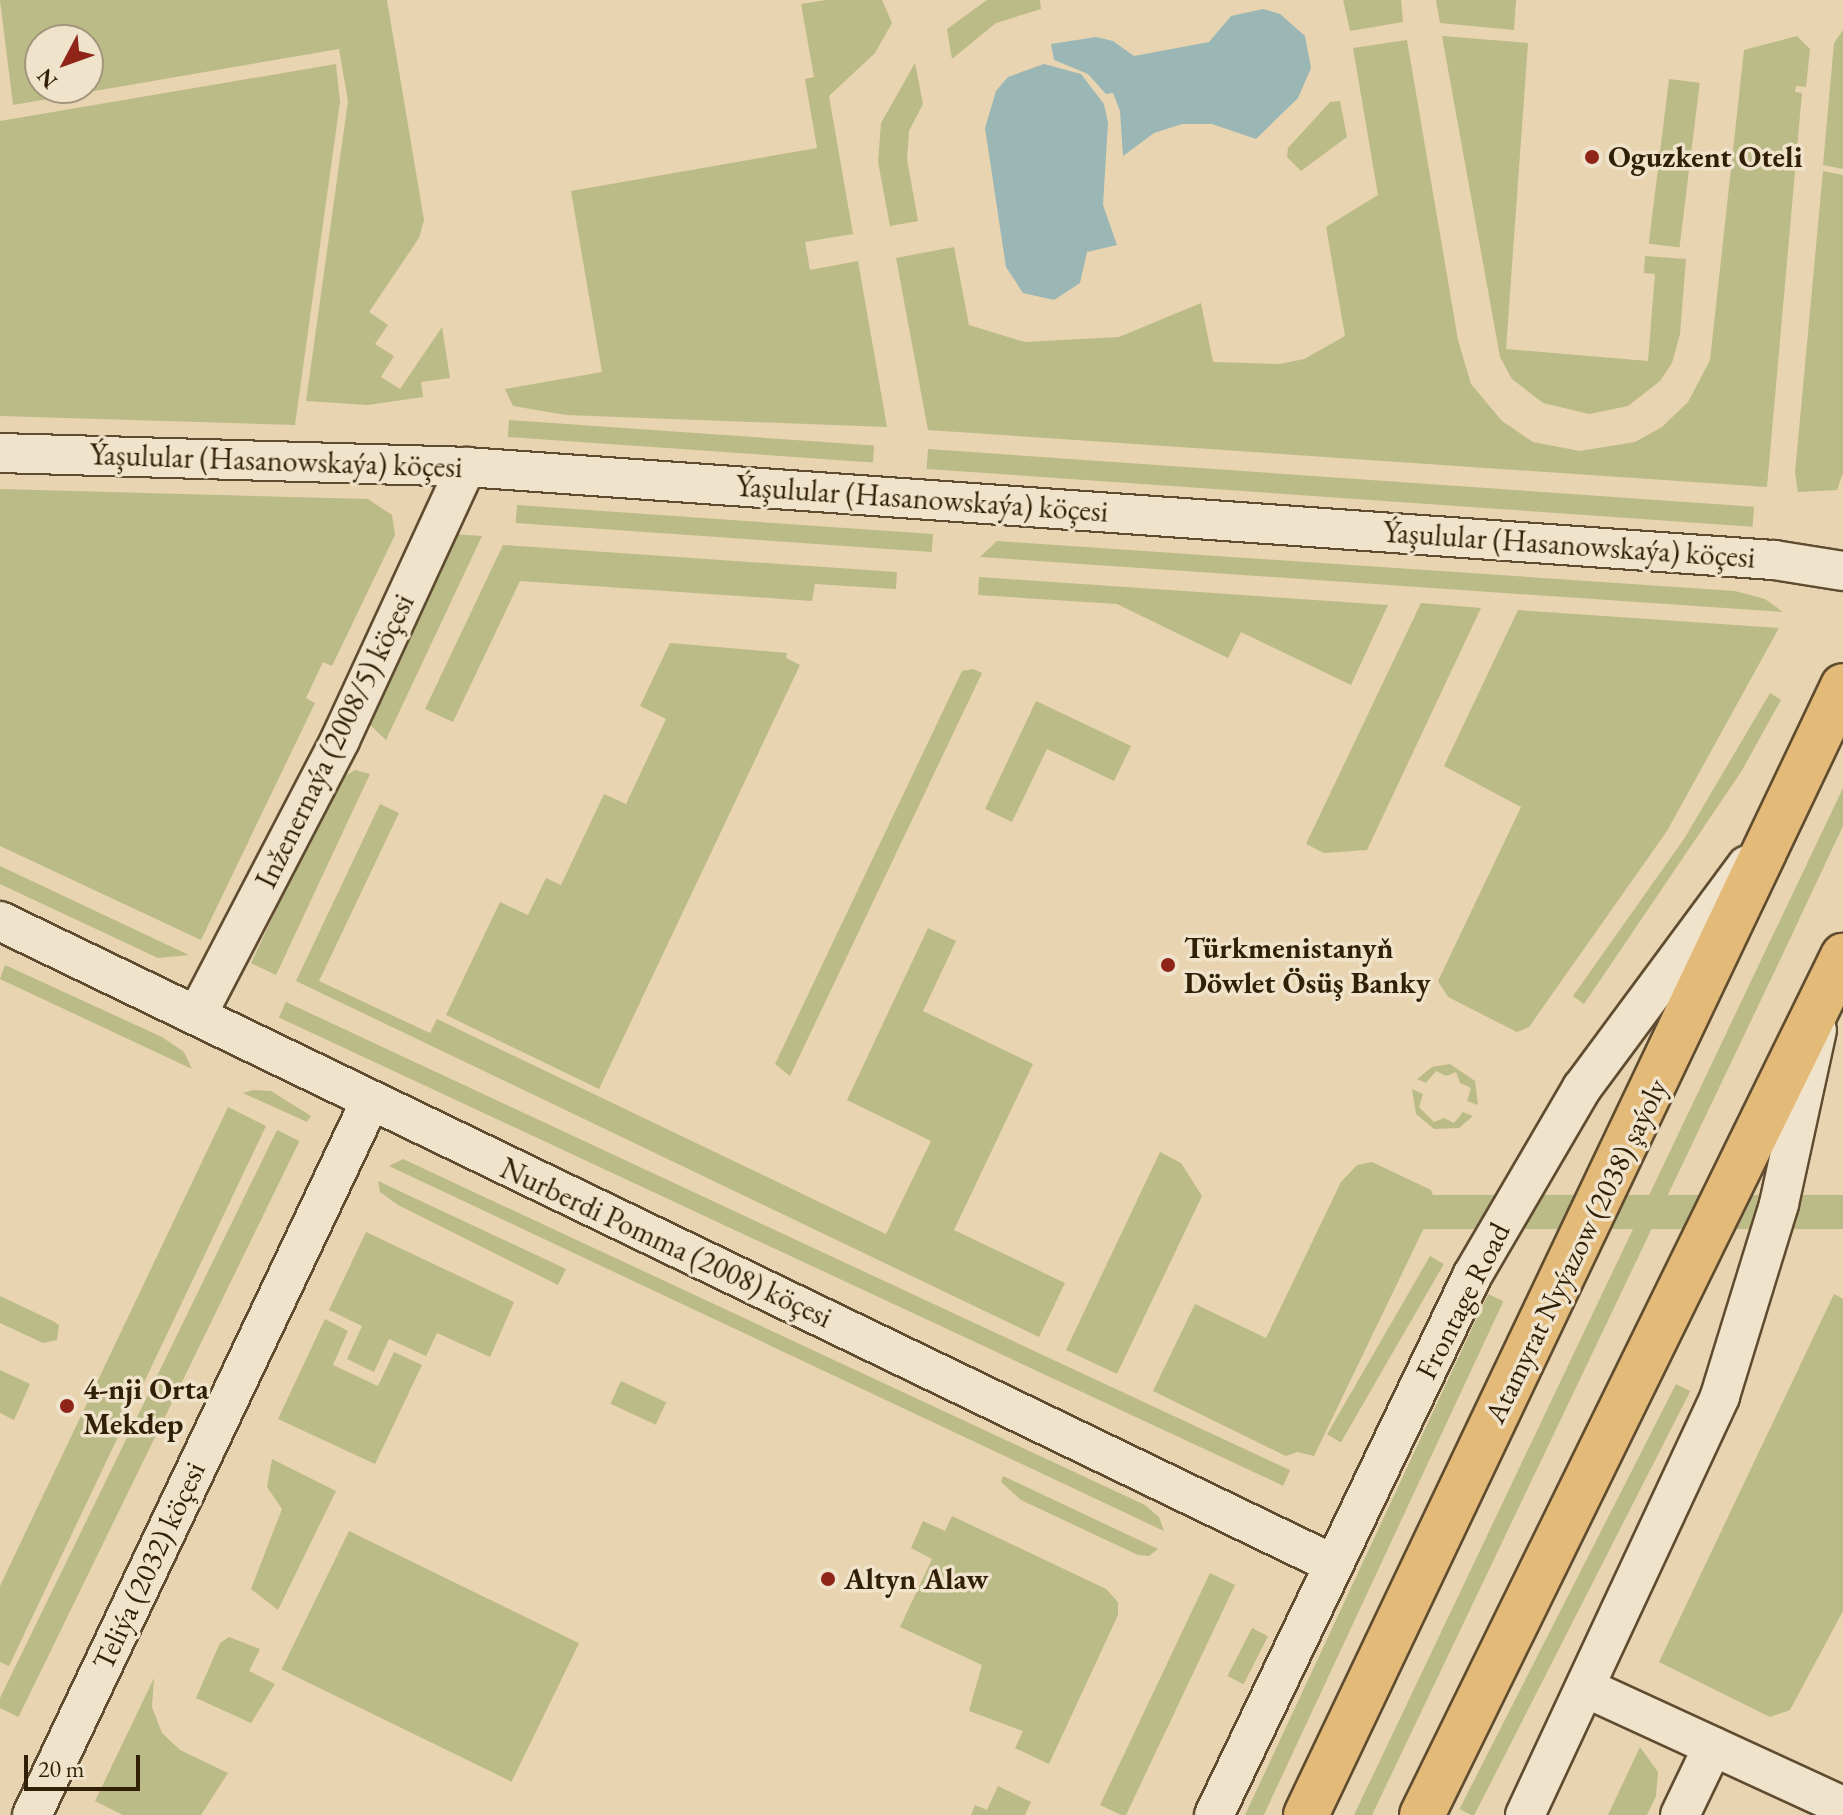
<!DOCTYPE html>
<meta charset="utf-8">
<style>
body{margin:0}
#map{position:relative;width:1843px;height:1815px;overflow:hidden;background:#e8d4b0;font-family:"EB Garamond",serif}
div>[style]{position:absolute}
.green>*{inset:0;background:#bbbb87;transform-origin:0 0}
.water>*{inset:0;background:#9ab6b5}
.roads{filter:drop-shadow(2px 0 #5f4c30) drop-shadow(-2px 0 #5f4c30) drop-shadow(0 2px #5f4c30) drop-shadow(0 -2px #5f4c30)}
.minor>*{height:38px;margin:-19px;padding:0 19px;transform-origin:19px;border-radius:19px;background:#f0e3cc}
.major>*{height:44px;margin:-22px;padding:0 22px;transform-origin:22px;border-radius:22px;background:#e4ba78}
.dots>*{width:22px;height:22px;translate:-50% -50%;box-sizing:border-box;border:4px solid #f0e3cc;border-radius:50%}
span{translate:-50% -50%;white-space:nowrap;text-align:center;line-height:1.15;-webkit-text-stroke:7px #f0e3cc;paint-order:stroke}
.poi-label{font-size:30px;color:#311f06;font-weight:700}
.left{translate:0 -50%;text-align:left}
.street-label{font-size:30px;color:#311f06}
.north{position:absolute;left:24px;top:24px;width:80px;height:80px;box-sizing:border-box;background:#f0e3cc;border:2px solid #a4957d;border-radius:50%;rotate:229deg;font-size:22px;font-weight:700;line-height:32px;text-align:center;color:#311f06}
.north::after{content:'';display:block;margin:auto;width:28px;height:36px;background:#8f2418;clip-path:polygon(50% 0,100% 100%,50% 72%,0 100%)}
.scale{position:absolute;left:24px;top:1755px;width:116px;height:36px;box-sizing:border-box;border:4px solid #311f06;border-top:0;padding-left:10px;font-size:24px;line-height:28px;white-space:nowrap;color:#311f06;-webkit-text-stroke:6px #f0e3cc;paint-order:stroke}
</style>
<div id="map">
<div class="green">
<div style="clip-path:polygon(evenodd,0 0,387px 0,424px 220px,419px 238px,369px 312px,388px 325px,375px 344px,394px 356px,381px 377px,400px 389px,442px 327px,450px 378px,421px 382px,423px 397px,368px 405px,306px 401px,348px 101px,339px 49px,13px 105px,0 0,40px 40px,88px 40px,88px 88px,40px 88px,40px 40px)"></div>
<div style="clip-path:polygon(826px 0,882px 0,892px 23px,875px 53px,829px 96px,853px 234px,805px 242px,810px 270px,858px 261px,887px 427px,566px 415px,513px 406px,505px 389px,602px 372px,571px 191px,817px 148px,805px 79px,814px 77px,801px 4px)"></div>
<div style="clip-path:polygon(987px 0,1040px 0,1041px 9px,996px 23px,952px 59px,947px 29px)"></div>
<div style="clip-path:polygon(1343px 0,1401px 0,1403px 22px,1350px 31px)"></div>
<div style="clip-path:polygon(1436px 0,1516px 0,1514px 30px,1440px 23px)"></div>
<div style="clip-path:polygon(1843px 30px,1843px 169px,1823px 165px,1834px 43px)"></div>
<div style="clip-path:polygon(1442px 36px,1528px 43px,1506px 349px,1648px 361px,1655px 274px,1644px 273px,1645px 256px,1686px 259px,1680px 334px,1672px 363px,1660px 381px,1628px 406px,1589px 414px,1543px 403px,1512px 379px,1500px 357px)"></div>
<div style="clip-path:polygon(1797px 36px,1810px 49px,1806px 87px,1796px 86px,1795px 92px,1802px 93px,1767px 487px,928px 430px,896px 258px,954px 247px,969px 325px,1025px 342px,1119px 337px,1201px 303px,1213px 362px,1280px 364px,1304px 359px,1345px 336px,1326px 227px,1378px 195px,1353px 48px,1407px 40px,1458px 340px,1471px 384px,1502px 421px,1533px 442px,1580px 451px,1635px 442px,1662px 427px,1688px 402px,1710px 360px,1744px 50px)"></div>
<div style="clip-path:polygon(915px 63px,923px 104px,909px 131px,907px 159px,918px 221px,890px 226px,878px 162px,881px 123px)"></div>
<div style="clip-path:polygon(336px 64px,340px 102px,295px 425px,0 416px,0 121px)"></div>
<div style="left:1669px;top:79px;width:31px;height:166px;rotate:7deg"></div>
<div style="clip-path:polygon(1340px 101px,1347px 137px,1301px 171px,1287px 157px,1288px 148px,1330px 102px)"></div>
<div style="clip-path:polygon(1823px 171px,1843px 175px,1843px 473px,1837px 490px,1798px 492px,1795px 473px)"></div>
<div style="left:509px;top:420px;width:366px;height:17px;rotate:4deg"></div>
<div style="left:928px;top:449px;width:828px;height:20px;rotate:4deg"></div>
<div style="clip-path:polygon(0 489px,368px 499px,392px 515px,395px 535px,332px 666px,323px 662px,306px 698px,315px 703px,201px 940px,0 846px)"></div>
<div style="left:517px;top:505px;width:417px;height:18px;rotate:4deg"></div>
<div style="clip-path:polygon(453px 534px,482px 536px,386px 740px,368px 723px)"></div>
<div style="clip-path:polygon(997px 541px,1735px 591px,1765px 599px,1783px 612px,980px 557px)"></div>
<div style="clip-path:polygon(503px 545px,897px 572px,896px 589px,815px 584px,812px 601px,520px 581px,453px 722px,425px 709px)"></div>
<div style="clip-path:polygon(979px 577px,1388px 605px,1351px 685px,1241px 632px,1228px 658px,1117px 604px,978px 595px)"></div>
<div style="clip-path:polygon(1421px 603px,1481px 608px,1367px 850px,1324px 853px,1306px 844px)"></div>
<div style="clip-path:polygon(1518px 610px,1779px 628px,1667px 831px,1529px 1027px,1517px 1032px,1448px 997px,1438px 981px,1521px 807px,1444px 766px)"></div>
<div style="clip-path:polygon(670px 643px,787px 653px,786px 658px,800px 665px,599px 1089px,446px 1015px,500px 902px,528px 915px,546px 878px,561px 885px,604px 794px,626px 804px,666px 719px,640px 706px)"></div>
<div style="clip-path:polygon(973px 669px,982px 673px,790px 1076px,775px 1064px,962px 671px)"></div>
<div style="clip-path:polygon(1770px 693px,1781px 700px,1741px 772px,1584px 1004px,1573px 996px,1684px 839px)"></div>
<div style="clip-path:polygon(1036px 701px,1131px 746px,1114px 781px,1047px 749px,1012px 822px,985px 809px)"></div>
<div style="clip-path:polygon(355px 770px,370px 774px,276px 975px,251px 963px,336px 782px)"></div>
<div style="clip-path:polygon(1843px 788px,1843px 826px,1780px 960px,1372px 1815px,1354px 1815px)"></div>
<div style="clip-path:polygon(380px 804px,399px 813px,319px 981px,430px 1033px,437px 1019px,886px 1234px,931px 1141px,847px 1100px,928px 928px,956px 941px,923px 1011px,1033px 1064px,954px 1230px,1065px 1283px,1039px 1337px,296px 981px)"></div>
<div style="clip-path:polygon(0 866px,189px 955px,158px 958px,0 884px)"></div>
<div style="clip-path:polygon(5px 965px,162px 1037px,184px 1052px,192px 1069px,0 979px)"></div>
<div style="left:286px;top:1002px;width:1108px;height:17px;rotate:25deg"></div>
<div style="clip-path:polygon(1450px 1064px,1475px 1081px,1478px 1105px,1467px 1101px,1471px 1088px,1460px 1083px,1456px 1072px,1446px 1076px,1436px 1071px,1426px 1083px,1417px 1079px,1432px 1067px)"></div>
<div style="clip-path:polygon(1412px 1089px,1423px 1094px,1419px 1107px,1434px 1122px,1444px 1118px,1454px 1123px,1463px 1112px,1473px 1116px,1459px 1128px,1434px 1129px,1416px 1114px)"></div>
<div style="clip-path:polygon(253px 1090px,271px 1091px,311px 1116px,307px 1122px,243px 1093px)"></div>
<div style="clip-path:polygon(228px 1107px,266px 1126px,9px 1666px,0 1662px,0 1586px)"></div>
<div style="left:277px;top:1130px;width:25px;height:641px;rotate:26deg"></div>
<div style="clip-path:polygon(1160px 1152px,1181px 1163px,1202px 1196px,1117px 1374px,1066px 1350px)"></div>
<div style="clip-path:polygon(403px 1159px,1145px 1505px,1159px 1517px,1164px 1531px,389px 1166px)"></div>
<div style="clip-path:polygon(1372px 1162px,1431px 1190px,1436px 1203px,1314px 1456px,1297px 1452px,1286px 1456px,1153px 1391px,1195px 1304px,1266px 1338px,1341px 1182px,1357px 1165px)"></div>
<div style="clip-path:polygon(378px 1181px,566px 1269px,558px 1285px,398px 1205px,380px 1192px)"></div>
<div style="left:1843px;top:1195px;width:34px;height:438px;rotate:90deg"></div>
<div style="clip-path:polygon(366px 1232px,514px 1302px,490px 1357px,437px 1333px,426px 1356px,389px 1339px,374px 1372px,347px 1359px,362px 1326px,329px 1310px)"></div>
<div style="left:1430px;top:1256px;width:16px;height:206px;rotate:30deg"></div>
<div style="left:1488px;top:1294px;width:17px;height:577px;rotate:25deg"></div>
<div style="clip-path:polygon(1834px 1294px,1843px 1299px,1843px 1611px,1790px 1710px,1770px 1717px,1659px 1662px)"></div>
<div style="clip-path:polygon(0 1296px,53px 1321px,59px 1325px,57px 1340px,43px 1343px,0 1323px)"></div>
<div style="clip-path:polygon(325px 1319px,348px 1331px,333px 1365px,378px 1386px,394px 1352px,422px 1365px,375px 1464px,278px 1419px)"></div>
<div style="clip-path:polygon(0 1370px,30px 1384px,14px 1420px,0 1413px)"></div>
<div style="left:621px;top:1381px;width:50px;height:25px;rotate:25deg"></div>
<div style="left:1676px;top:1384px;width:16px;height:477px;rotate:27deg"></div>
<div style="clip-path:polygon(272px 1459px,336px 1491px,278px 1610px,251px 1589px,282px 1509px,267px 1487px)"></div>
<div style="clip-path:polygon(1003px 1476px,1158px 1549px,1149px 1556px,1138px 1555px,1021px 1500px,1001px 1482px)"></div>
<div style="clip-path:polygon(952px 1516px,1106px 1589px,1118px 1602px,1118px 1615px,1049px 1764px,1015px 1748px,1023px 1731px,969px 1711px,982px 1665px,900px 1627px,932px 1559px,911px 1548px,923px 1521px,945px 1531px)"></div>
<div style="left:349px;top:1531px;width:256px;height:154px;rotate:26deg"></div>
<div style="clip-path:polygon(1210px 1573px,1235px 1585px,1126px 1815px,1121px 1815px,1100px 1805px)"></div>
<div style="left:1252px;top:1628px;width:18px;height:54px;rotate:27deg"></div>
<div style="clip-path:polygon(229px 1637px,260px 1649px,249px 1671px,275px 1684px,251px 1723px,196px 1698px,220px 1643px)"></div>
<div style="clip-path:polygon(154px 1678px,152px 1707px,162px 1733px,180px 1750px,228px 1773px,201px 1815px,123px 1815px,95px 1801px)"></div>
<div style="clip-path:polygon(1640px 1747px,1658px 1772px,1656px 1796px,1647px 1815px,1608px 1815px)"></div>
<div style="clip-path:polygon(998px 1786px,1031px 1802px,1025px 1815px,971px 1815px,975px 1805px,987px 1810px)"></div>
</div>
<div class="water">
<div style="clip-path:polygon(1263px 9px,1280px 14px,1305px 36px,1311px 68px,1298px 98px,1256px 139px,1212px 124px,1182px 124px,1154px 133px,1123px 156px,1120px 111px,1113px 93px,1106px 94px,1088px 74px,1054px 60px,1051px 44px,1096px 37px,1113px 41px,1134px 56px,1209px 42px,1231px 16px)"></div>
<div style="clip-path:polygon(1044px 64px,1081px 74px,1104px 104px,1108px 123px,1103px 205px,1117px 245px,1087px 252px,1080px 283px,1054px 300px,1023px 293px,1006px 267px,985px 128px,996px 91px,1008px 77px)"></div>
</div>
<div class="roads">
<div class="minor">
<div style="left:0;top:453px;width:466px;rotate:1.7deg"></div>
<div style="left:466px;top:467px;width:1311px;rotate:4.07deg"></div>
<div style="left:1774px;top:560px;width:70px;rotate:9.1deg"></div>
<div style="left:0;top:921px;width:1480px;rotate:25.75deg"></div>
<div style="left:198px;top:1013px;width:308px;rotate:-62.5deg"></div>
<div style="left:340px;top:740px;width:301px;rotate:-65.2deg"></div>
<div style="left:1586px;top:1688px;width:283px;rotate:24.7deg"></div>
<div style="left:32px;top:1815px;width:789px;rotate:-64.64deg"></div>
<div style="left:1214px;top:1815px;width:598px;rotate:-64.42deg"></div>
<div style="left:1472px;top:1276px;width:218px;rotate:-59.7deg"></div>
<div style="left:1582px;top:1088px;width:277px;rotate:-53.5deg"></div>
<div style="left:1525px;top:1815px;width:462px;rotate:-65deg"></div>
<div style="left:1720px;top:1396px;width:201px;rotate:-72.9deg"></div>
<div style="left:1779px;top:1204px;width:178px;rotate:-77.7deg"></div>
<div style="left:1680px;top:1815px;width:76px;rotate:-64.4deg"></div>
</div>
<div class="major">
<div style="left:1306px;top:1815px;width:1250px;rotate:-64.56deg"></div>
<div style="left:1422px;top:1815px;width:957px;rotate:-63.89deg"></div>
</div>
</div>
<div class="dots">
<div style="left:1592px;top:157px;background:#8f2418"></div>
<div style="left:1168px;top:965px;background:#8f2418"></div>
<div style="left:67px;top:1406px;background:#8f2418"></div>
<div style="left:828px;top:1579px;background:#8f2418"></div>
</div>
<div class="poi-label">
<span class="left" style="left:1608px;top:157px">Oguzkent Oteli</span>
<span class="left" style="left:1184px;top:965px">Türkmenistanyň<br>Döwlet Ösüş Banky</span>
<span class="left" style="left:83px;top:1406px">4-nji Orta<br>Mekdep</span>
<span class="left" style="left:844px;top:1579px">Altyn Alaw</span>
</div>
<div class="street-label">
<span style="left:276px;top:461px;rotate:2deg">Ýaşulular (Hasanowskaýa) köçesi</span>
<span style="left:922px;top:499px;rotate:4deg">Ýaşulular (Hasanowskaýa) köçesi</span>
<span style="left:1569px;top:545px;rotate:4deg">Ýaşulular (Hasanowskaýa) köçesi</span>
<span style="left:335px;top:741px;rotate:-64deg">Inženernaýa (2008/5) köçesi</span>
<span style="left:666px;top:1243px;rotate:25deg">Nurberdi Pomma (2008) köçesi</span>
<span style="left:1576px;top:1251px;rotate:-64deg">Atamyrat Nyýazow (2038) şaýoly</span>
<span style="left:1463px;top:1301px;rotate:-63deg">Frontage Road</span>
<span style="left:149px;top:1566px;rotate:-65deg">Teliýa (2032) köçesi</span>
</div>
<div class="north">N</div>
<div class="scale">20 m</div>
</div>
